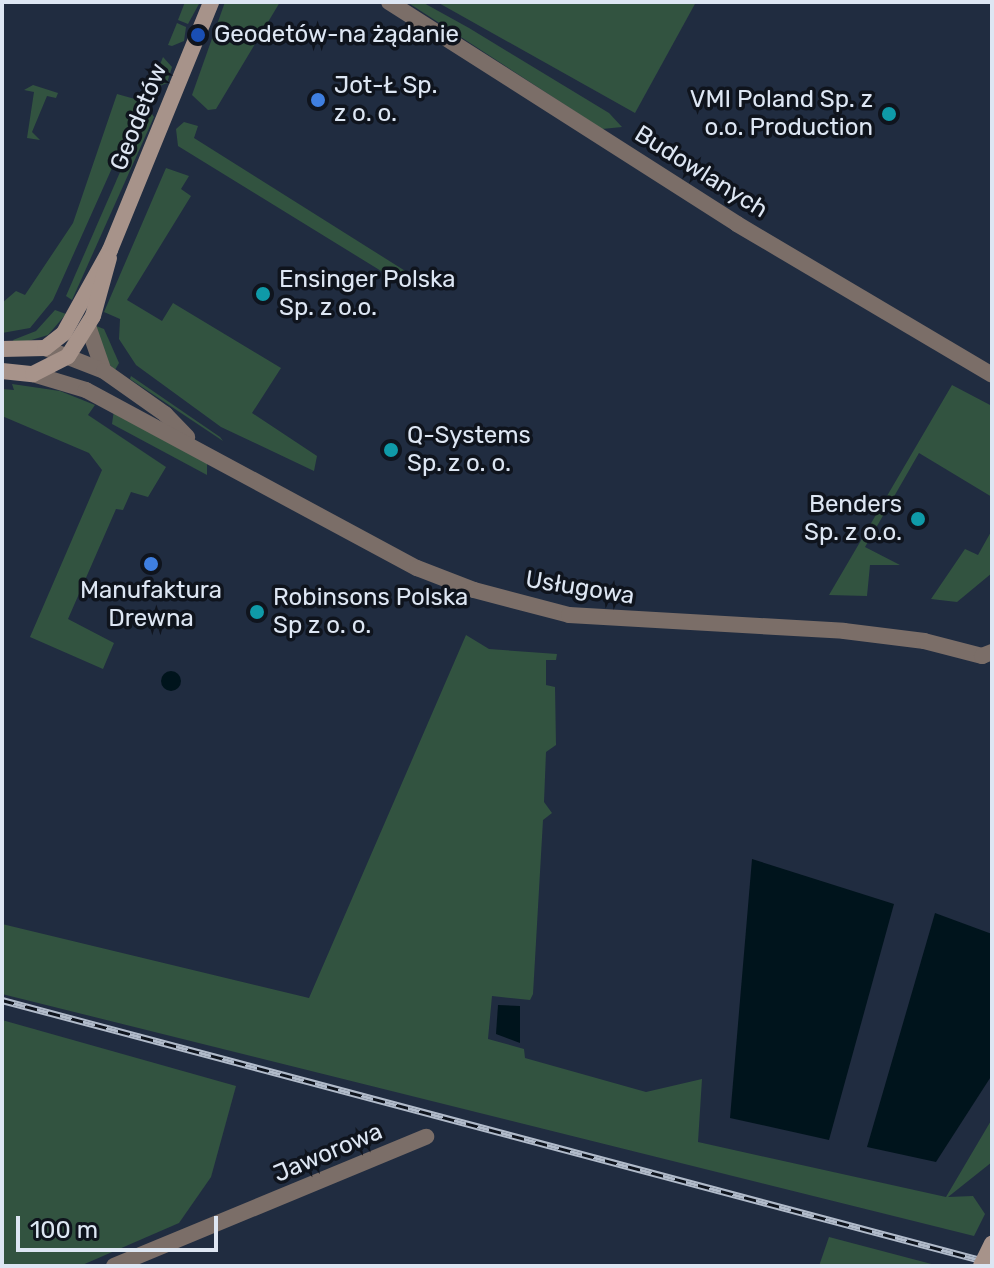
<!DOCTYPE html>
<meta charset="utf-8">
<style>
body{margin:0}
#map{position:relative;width:994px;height:1268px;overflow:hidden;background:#202c40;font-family:Rubik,sans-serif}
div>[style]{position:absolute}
.green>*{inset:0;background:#325340}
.water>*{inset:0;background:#00141c}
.round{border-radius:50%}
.street>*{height:16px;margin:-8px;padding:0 8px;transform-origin:8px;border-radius:8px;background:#7b6e68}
.secondary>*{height:16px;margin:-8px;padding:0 8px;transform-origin:8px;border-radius:8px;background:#a7938a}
.rail>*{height:7px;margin-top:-3.5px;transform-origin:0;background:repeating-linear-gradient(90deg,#0f141d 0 12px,#b1bbca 0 24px);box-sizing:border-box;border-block:2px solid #b1bbca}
.secondary-bridge>*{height:16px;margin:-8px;padding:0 8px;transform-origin:8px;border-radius:8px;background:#a7938a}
.dots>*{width:22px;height:22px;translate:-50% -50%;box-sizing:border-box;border:4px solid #0f141d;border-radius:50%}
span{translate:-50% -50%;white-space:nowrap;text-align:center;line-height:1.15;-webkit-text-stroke:7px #0f141d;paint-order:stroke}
.poi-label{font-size:24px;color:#dde6f3}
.left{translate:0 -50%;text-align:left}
.right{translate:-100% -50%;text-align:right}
.street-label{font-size:24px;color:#dde6f3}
.frame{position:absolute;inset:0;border:4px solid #dde6f3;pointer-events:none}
.scale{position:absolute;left:16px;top:1216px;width:202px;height:36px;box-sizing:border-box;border:4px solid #dde6f3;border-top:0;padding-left:10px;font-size:24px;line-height:28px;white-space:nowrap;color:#dde6f3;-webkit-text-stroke:6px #0f141d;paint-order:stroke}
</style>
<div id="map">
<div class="green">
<div style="clip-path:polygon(185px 2px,200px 2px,188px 24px,178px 20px)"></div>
<div style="clip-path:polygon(225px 2px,280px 2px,216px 109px,208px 110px,192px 95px)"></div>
<div style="clip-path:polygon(407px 2px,422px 2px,469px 28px,609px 113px,622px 127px,602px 129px)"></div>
<div style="clip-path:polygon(437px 2px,696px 2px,635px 113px)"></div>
<div style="clip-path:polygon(177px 23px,186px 27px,184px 41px,172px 46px,168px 45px)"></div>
<div style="clip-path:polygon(163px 57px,172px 67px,167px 83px,150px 90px)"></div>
<div style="clip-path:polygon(33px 85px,58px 93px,56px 98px,47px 96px,32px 132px,40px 140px,27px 138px,34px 92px,24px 90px)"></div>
<div style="clip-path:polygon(117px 94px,142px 101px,53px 300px,30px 328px,2px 333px,2px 303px,16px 291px,25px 295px,73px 223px)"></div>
<div style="clip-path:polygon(148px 108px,154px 117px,72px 300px,66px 296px)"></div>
<div style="clip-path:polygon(184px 122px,198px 126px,194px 138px,418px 279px,412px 290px,178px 146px,176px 129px)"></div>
<div style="clip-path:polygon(166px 168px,189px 176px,181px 189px,191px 196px,127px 300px,162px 321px,173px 303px,281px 368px,252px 413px,317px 456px,314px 471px,221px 427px,136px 365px,119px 339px,120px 319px,104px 312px)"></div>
<div style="clip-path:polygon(55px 310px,66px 314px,48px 335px,15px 345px,13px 340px,36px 331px)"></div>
<div style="clip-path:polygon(96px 326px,104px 329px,119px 363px,115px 370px,105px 360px)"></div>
<div style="clip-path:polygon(131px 376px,220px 437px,223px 441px,130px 379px)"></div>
<div style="clip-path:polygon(12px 384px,60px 391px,95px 405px,88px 415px,166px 467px,148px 497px,131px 492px,123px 510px,116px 509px,68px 619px,114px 643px,103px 669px,30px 637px,102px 470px,89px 453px,2px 416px,2px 389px,14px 390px)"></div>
<div style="clip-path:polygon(952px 385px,992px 406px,992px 497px,919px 453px,865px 547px,900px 565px,870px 565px,867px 596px,829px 595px)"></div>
<div style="clip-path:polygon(114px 410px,207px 463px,207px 475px,112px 424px)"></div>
<div style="clip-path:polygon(992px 530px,992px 573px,957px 602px,931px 599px,965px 549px,978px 555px)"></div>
<div style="clip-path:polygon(466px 635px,489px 649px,557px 654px,556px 660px,546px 660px,546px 685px,555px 687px,556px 745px,546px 752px,544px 802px,552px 813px,543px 820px,533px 994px,530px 1000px,492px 996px,488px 1039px,524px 1049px,525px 1058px,646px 1092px,702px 1079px,698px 1142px,946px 1197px,992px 1119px,992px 1162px,948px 1197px,973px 1196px,985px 1214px,974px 1236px,2px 994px,2px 924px,309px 998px)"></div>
<div style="clip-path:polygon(2px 1020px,236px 1086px,211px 1177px,179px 1223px,80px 1266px,2px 1266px)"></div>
<div style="clip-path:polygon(829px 1237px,939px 1266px,819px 1266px)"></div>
</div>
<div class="water">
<div class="round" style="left:161px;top:671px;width:20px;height:20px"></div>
<div style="clip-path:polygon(752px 859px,894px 904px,829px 1140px,730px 1118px)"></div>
<div style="clip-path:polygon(935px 913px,992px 934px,992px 1075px,936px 1162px,867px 1147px)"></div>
<div style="clip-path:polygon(498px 1005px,520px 1006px,520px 1043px,496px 1034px)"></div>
</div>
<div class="street">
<div style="left:389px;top:2px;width:413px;rotate:32.5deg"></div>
<div style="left:737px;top:224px;width:296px;rotate:30.6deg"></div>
<div style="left:88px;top:326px;width:46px;rotate:70.8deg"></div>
<div style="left:45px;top:348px;width:63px;rotate:21.3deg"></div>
<div style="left:104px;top:371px;width:75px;rotate:35.2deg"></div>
<div style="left:165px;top:414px;width:32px;rotate:46deg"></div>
<div style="left:33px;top:374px;width:55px;rotate:16.8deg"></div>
<div style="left:86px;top:390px;width:376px;rotate:28.3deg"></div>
<div style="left:417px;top:568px;width:61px;rotate:21.1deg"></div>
<div style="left:474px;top:590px;width:98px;rotate:14.7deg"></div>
<div style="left:569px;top:615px;width:275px;rotate:3.3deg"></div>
<div style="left:844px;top:631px;width:81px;rotate:7.1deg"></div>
<div style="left:924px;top:641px;width:60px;rotate:14.5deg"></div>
<div style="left:982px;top:656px;width:11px;rotate:-22deg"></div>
<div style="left:114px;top:1266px;width:338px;rotate:-22.5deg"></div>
</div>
<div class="secondary">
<div style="left:2px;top:349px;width:43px;rotate:-1.3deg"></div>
<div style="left:45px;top:348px;width:24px;rotate:-38deg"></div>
<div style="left:64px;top:333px;width:95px;rotate:-61deg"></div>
<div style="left:110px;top:250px;width:268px;rotate:-67.8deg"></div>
<div style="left:2px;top:371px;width:31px;rotate:6deg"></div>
<div style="left:33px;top:374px;width:39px;rotate:-27deg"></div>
<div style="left:68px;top:356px;width:47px;rotate:-58deg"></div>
<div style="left:93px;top:316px;width:60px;rotate:-74.6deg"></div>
</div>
<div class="rail">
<div style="left:2px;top:1000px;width:1024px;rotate:14.88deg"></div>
</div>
<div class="secondary-bridge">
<div style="left:981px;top:1266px;width:25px;rotate:-64deg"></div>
</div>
<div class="dots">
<div style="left:198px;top:35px;background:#1a4fb4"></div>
<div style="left:318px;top:100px;background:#3f7fe0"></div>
<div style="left:889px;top:114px;background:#0f9aa8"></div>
<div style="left:263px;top:294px;background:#0f9aa8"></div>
<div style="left:391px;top:450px;background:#0f9aa8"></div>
<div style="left:918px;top:519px;background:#0f9aa8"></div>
<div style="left:151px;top:564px;background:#3f7fe0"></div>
<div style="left:257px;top:612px;background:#0f9aa8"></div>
</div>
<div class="poi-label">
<span class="left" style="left:214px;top:35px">Geodetów-na żądanie</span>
<span class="left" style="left:334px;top:100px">Jot-Ł Sp.<br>z o. o.</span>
<span class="right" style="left:873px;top:114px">VMI Poland Sp. z<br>o.o. Production</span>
<span class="left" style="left:279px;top:294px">Ensinger Polska<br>Sp. z o.o.</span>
<span class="left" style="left:407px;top:450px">Q-Systems<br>Sp. z o. o.</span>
<span class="right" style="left:902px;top:519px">Benders<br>Sp. z o.o.</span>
<span style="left:151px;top:605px">Manufaktura<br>Drewna</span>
<span class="left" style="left:273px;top:612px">Robinsons Polska<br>Sp z o. o.</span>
</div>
<div class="street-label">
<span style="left:139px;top:117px;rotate:-68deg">Geodetów</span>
<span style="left:701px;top:172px;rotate:32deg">Budowlanych</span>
<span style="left:580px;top:588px;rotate:9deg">Usługowa</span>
<span style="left:328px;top:1153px;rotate:-23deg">Jaworowa</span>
</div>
<div class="frame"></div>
<div class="scale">100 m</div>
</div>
